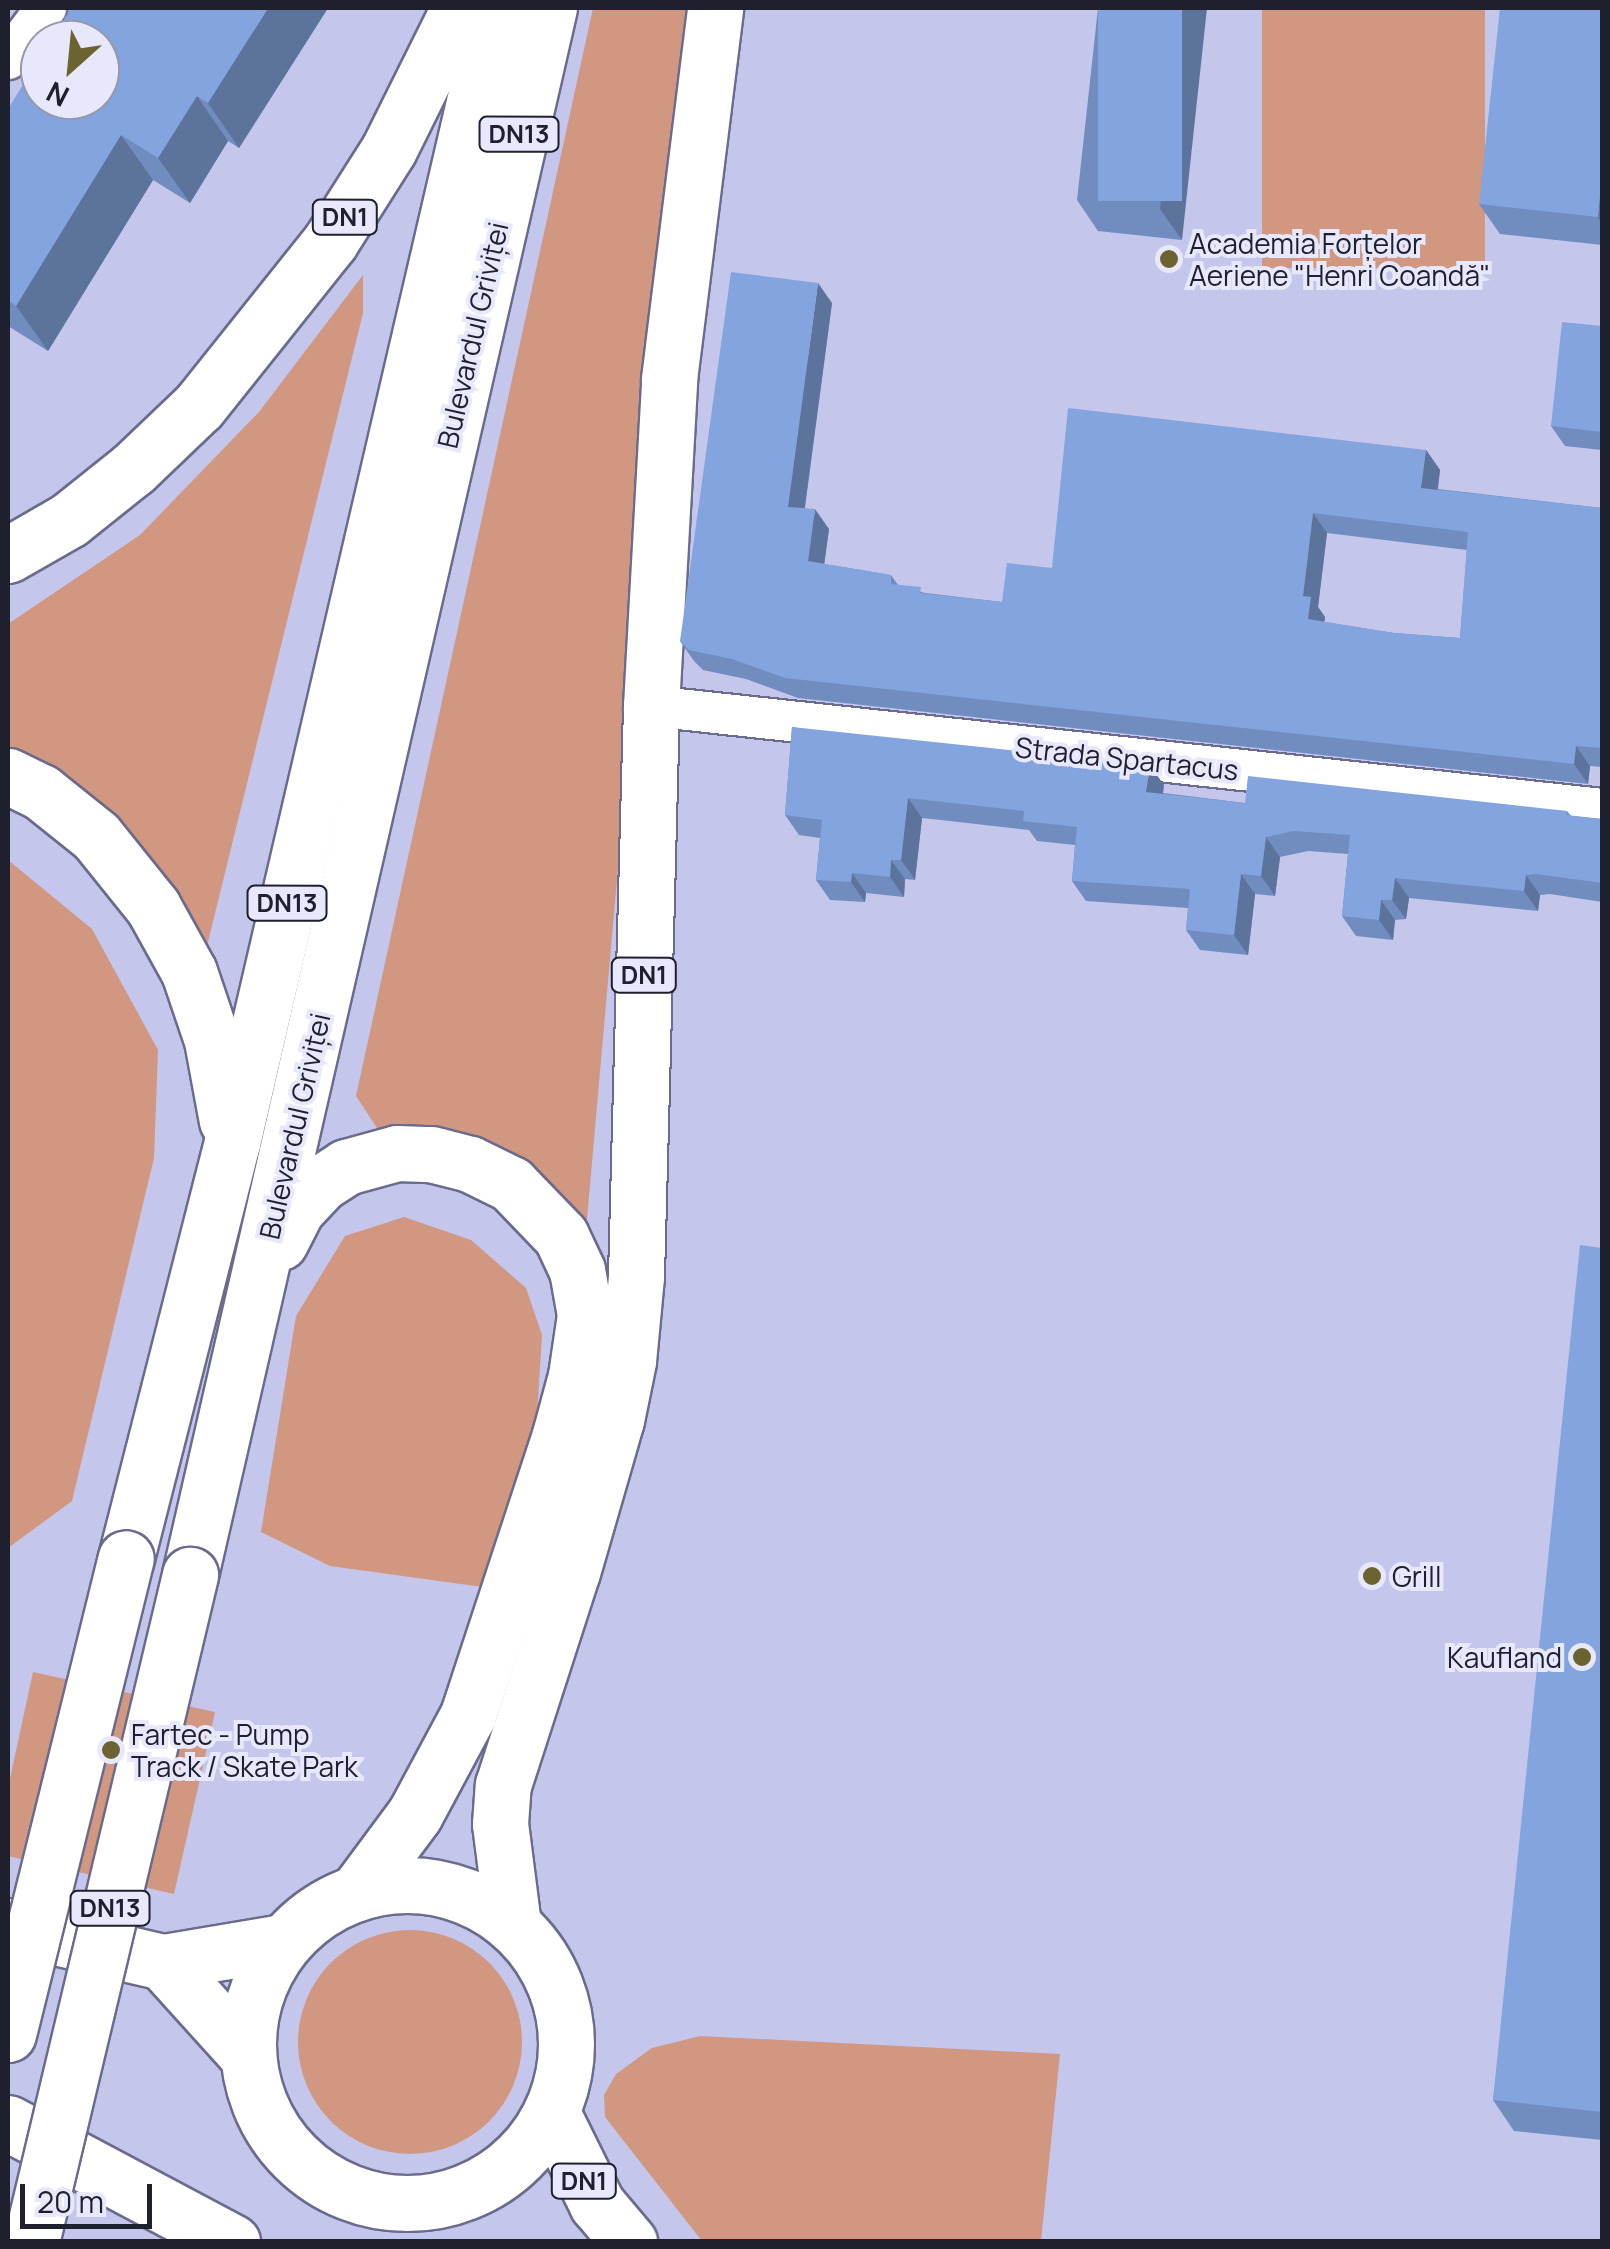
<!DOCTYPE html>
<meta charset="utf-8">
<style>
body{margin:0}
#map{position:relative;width:1610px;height:2249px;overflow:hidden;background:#c4c6ec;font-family:Manrope,sans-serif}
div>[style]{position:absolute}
.green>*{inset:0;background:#d19780;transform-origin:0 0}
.round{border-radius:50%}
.roads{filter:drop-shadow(2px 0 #6a6b8d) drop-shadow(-2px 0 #6a6b8d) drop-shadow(0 2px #6a6b8d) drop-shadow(0 -2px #6a6b8d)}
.minor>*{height:40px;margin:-20px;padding:0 20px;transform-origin:20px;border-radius:20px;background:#fff}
.primary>*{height:55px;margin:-27.5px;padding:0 27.5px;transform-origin:27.5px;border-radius:27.5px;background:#fff}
.primary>.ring{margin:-27.5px;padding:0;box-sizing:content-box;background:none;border:55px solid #fff;border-radius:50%}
.bridges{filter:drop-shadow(2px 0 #6a6b8d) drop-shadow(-2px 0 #6a6b8d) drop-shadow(0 2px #6a6b8d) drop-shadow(0 -2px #6a6b8d)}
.primary-bridge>*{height:55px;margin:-27.5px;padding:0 27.5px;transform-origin:27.5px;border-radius:27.5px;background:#fff}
.wall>*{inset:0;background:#718dc0}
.shaded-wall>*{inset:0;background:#5c739c}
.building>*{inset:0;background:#83a4df;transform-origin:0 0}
.dots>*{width:28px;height:28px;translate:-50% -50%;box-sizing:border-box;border:5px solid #e7e8fc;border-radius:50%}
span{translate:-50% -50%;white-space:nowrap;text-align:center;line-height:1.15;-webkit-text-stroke:8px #e7e8fc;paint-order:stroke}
.shield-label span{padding:2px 8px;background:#e7e8fc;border:2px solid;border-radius:8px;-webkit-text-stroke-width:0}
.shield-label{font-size:25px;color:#1f202e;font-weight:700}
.poi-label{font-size:28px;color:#1f202e}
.left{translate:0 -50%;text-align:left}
.right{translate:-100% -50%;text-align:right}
.street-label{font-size:28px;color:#1f202e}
.frame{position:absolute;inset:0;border:10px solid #1f202e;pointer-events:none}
.north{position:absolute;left:20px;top:20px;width:100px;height:100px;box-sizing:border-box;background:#e7e8fc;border:2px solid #9798aa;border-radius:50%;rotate:207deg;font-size:28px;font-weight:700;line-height:40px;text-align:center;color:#1f202e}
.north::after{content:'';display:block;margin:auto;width:35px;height:45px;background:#6b6431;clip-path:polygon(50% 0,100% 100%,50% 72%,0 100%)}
.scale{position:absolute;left:20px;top:2184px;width:132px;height:45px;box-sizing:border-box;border:5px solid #1f202e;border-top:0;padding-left:12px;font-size:30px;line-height:35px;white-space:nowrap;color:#1f202e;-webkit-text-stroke:8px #e7e8fc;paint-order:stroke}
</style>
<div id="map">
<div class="green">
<div style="clip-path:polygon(593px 8px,694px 8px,584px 1253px,379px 1131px,356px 1096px)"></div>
<div style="left:1262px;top:8px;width:223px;height:260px"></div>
<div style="clip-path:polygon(363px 275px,363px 313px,202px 966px,8px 755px,8px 624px,140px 535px,259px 412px)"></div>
<div style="clip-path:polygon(8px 860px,92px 929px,158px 1050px,154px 1158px,72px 1501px,8px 1548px)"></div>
<div style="clip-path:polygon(404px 1217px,471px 1240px,526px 1288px,542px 1335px,526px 1593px,330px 1566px,261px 1532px,296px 1316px,345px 1236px)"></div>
<div style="clip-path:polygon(33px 1672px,215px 1712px,174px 1894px,8px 1856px,8px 1788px)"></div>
<div class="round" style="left:298px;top:1930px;width:224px;height:224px"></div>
<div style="clip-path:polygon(700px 2036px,1060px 2054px,1041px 2241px,702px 2241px,605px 2117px,604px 2095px,616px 2074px,652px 2048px)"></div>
</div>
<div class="roads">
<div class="minor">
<div style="left:8px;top:59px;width:64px;rotate:-53.3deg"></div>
<div style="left:651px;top:706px;width:957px;rotate:6.18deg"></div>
</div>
<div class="primary">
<div style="left:8px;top:555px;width:70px;rotate:-29.8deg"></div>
<div style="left:69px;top:520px;width:82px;rotate:-38.6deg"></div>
<div style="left:133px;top:469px;width:91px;rotate:-43.7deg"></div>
<div style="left:199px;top:406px;width:210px;rotate:-51.4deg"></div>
<div style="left:330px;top:242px;width:110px;rotate:-57.6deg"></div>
<div style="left:389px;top:149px;width:157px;rotate:-63.6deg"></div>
<div style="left:8px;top:776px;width:37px;rotate:26deg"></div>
<div style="left:41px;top:792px;width:70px;rotate:38.7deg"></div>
<div style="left:96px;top:836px;width:91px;rotate:51.2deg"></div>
<div style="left:153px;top:907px;width:74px;rotate:61deg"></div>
<div style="left:189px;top:972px;width:72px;rotate:71.3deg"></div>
<div style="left:212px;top:1040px;width:82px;rotate:79.5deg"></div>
<div style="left:280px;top:1242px;width:37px;rotate:-63deg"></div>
<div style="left:297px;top:1209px;width:34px;rotate:-47deg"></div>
<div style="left:320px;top:1184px;width:31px;rotate:-33deg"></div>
<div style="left:346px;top:1167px;width:53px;rotate:-15.4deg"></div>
<div style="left:397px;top:1153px;width:34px;rotate:2deg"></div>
<div style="left:431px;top:1154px;width:40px;rotate:14.4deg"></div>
<div style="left:470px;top:1164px;width:46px;rotate:26deg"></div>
<div style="left:511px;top:1184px;width:72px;rotate:46.1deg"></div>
<div style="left:561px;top:1236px;width:38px;rotate:65deg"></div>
<div style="left:577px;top:1270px;width:46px;rotate:79.9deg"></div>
<div style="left:585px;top:1315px;width:62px;rotate:98.4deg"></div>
<div style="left:576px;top:1376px;width:61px;rotate:105.2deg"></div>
<div style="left:560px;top:1435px;width:295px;rotate:108.2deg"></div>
<div style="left:468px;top:1715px;width:112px;rotate:118.2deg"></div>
<div style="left:415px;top:1814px;width:97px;rotate:126.6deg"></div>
<div style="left:126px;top:1558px;width:428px;rotate:-75.7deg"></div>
<div style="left:232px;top:1143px;width:1165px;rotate:-76.91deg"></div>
<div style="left:190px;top:1575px;width:1608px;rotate:-77.1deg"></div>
<div class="ring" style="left:248px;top:1885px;width:263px;height:263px"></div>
<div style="left:513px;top:1925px;width:102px;rotate:-97.3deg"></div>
<div style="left:500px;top:1824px;width:39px;rotate:-86deg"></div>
<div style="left:503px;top:1785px;width:224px;rotate:-72.1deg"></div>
<div style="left:572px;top:1572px;width:158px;rotate:-73.9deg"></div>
<div style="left:616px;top:1420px;width:60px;rotate:-78.5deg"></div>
<div style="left:628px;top:1361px;width:85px;rotate:-84.6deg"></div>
<div style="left:636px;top:1276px;width:570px;rotate:-88.49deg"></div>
<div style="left:651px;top:706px;width:327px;rotate:-86.8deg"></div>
<div style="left:669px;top:379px;width:374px;rotate:-82.9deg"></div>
<div style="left:8px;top:1926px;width:159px;rotate:13.1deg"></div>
<div style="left:163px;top:1962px;width:122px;rotate:-9.5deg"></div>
<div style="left:163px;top:1962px;width:125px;rotate:47.9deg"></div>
<div style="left:552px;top:2113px;width:102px;rotate:63.7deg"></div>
<div style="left:597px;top:2204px;width:50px;rotate:49.9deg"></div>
<div style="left:8px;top:2123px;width:254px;rotate:28deg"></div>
</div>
</div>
<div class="bridges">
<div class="primary-bridge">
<div style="left:8px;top:2034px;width:490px;rotate:-76.1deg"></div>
<div style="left:31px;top:2242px;width:686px;rotate:-76.59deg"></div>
</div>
</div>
<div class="wall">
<div style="clip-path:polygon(328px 8px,239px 148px,228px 141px,190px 203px,153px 180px,48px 351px,8px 326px,8px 109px)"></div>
<div style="clip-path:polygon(1098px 8px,1182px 240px,1098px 231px,1077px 200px)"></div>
<div style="clip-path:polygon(1602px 8px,1602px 245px,1500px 234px,1479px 204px)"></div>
<div style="clip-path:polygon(evenodd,832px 303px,805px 508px,829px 529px,824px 564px,891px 575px,898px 585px,925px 593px,1002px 602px,1052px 568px,1426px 450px,1440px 470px,1438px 489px,1602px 508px,1602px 767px,1590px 766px,1588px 784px,798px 698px,746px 679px,703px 670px,694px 661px,680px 641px,832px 303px,1327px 533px,1467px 550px,1460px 638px,1394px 633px,1324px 622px,1325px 617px,1318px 607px,1327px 533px)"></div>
<div style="clip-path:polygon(1602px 326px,1602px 450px,1565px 446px,1551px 426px)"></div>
<div style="clip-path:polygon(792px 727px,1164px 785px,1163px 793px,1245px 803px,1567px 811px,1571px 816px,1602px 819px,1602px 902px,1550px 894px,1540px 895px,1538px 911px,1409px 898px,1406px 919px,1395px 920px,1393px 940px,1356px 936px,1342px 916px,1348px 854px,1308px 851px,1280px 857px,1275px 896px,1255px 894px,1248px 955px,1200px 950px,1186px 930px,1188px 908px,1086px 901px,1072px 881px,1075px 845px,1037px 841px,1029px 830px,922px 818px,915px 880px,905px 879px,904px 897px,866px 893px,865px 902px,830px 900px,816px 880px,820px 838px,799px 835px,785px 815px)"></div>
<div style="clip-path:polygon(1602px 1248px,1602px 2140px,1514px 2131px,1493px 2100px)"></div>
</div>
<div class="shaded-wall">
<div style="clip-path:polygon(268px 8px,328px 8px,239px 148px,208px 103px)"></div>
<div style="clip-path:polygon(1182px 8px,1207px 8px,1182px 240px,1160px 209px)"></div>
<div style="clip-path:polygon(197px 96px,228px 141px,190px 203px,158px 158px)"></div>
<div style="clip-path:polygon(121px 135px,153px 180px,48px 351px,16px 306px)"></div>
<div style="clip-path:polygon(1602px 172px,1602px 224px,1598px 217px)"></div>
<div style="clip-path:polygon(818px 283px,832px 303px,802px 527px,788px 507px)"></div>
<div style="clip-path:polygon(1426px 450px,1440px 470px,1435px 508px,1421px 488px)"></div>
<div style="clip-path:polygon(815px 509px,829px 529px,822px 581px,808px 561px)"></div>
<div style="clip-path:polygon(1313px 513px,1327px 533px,1318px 607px,1325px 617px,1322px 639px,1308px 619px,1303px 596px)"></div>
<div style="clip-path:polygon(1576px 746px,1590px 766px,1588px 784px,1574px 764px)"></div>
<div style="clip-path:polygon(1150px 765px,1164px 785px,1160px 811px,1146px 792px)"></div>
<div style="clip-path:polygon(908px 798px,922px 818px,915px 880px,901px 860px)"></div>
<div style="clip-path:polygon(1266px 837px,1280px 857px,1275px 896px,1261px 876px)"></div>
<div style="clip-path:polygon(891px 860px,905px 879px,904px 897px,890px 877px)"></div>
<div style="clip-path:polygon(852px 873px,866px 893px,865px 902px,851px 882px)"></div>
<div style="clip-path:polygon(1241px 874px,1255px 894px,1248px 955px,1234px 935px)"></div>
<div style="clip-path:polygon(1526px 875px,1540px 895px,1538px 911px,1524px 891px)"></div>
<div style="clip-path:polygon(1395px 878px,1409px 898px,1406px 919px,1392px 900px)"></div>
<div style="clip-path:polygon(1381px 900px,1395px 920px,1393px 940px,1379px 920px)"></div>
</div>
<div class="building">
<div style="clip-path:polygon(71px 8px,268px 8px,208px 103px,197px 96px,158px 158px,121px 135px,16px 306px,8px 300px,8px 109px,40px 57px,40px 100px,100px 100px,100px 40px,51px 40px)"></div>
<div style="left:1098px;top:8px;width:84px;height:193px"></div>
<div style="clip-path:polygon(1500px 8px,1602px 8px,1602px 172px,1598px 217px,1479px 204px)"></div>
<div style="clip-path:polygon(evenodd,731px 272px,818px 283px,788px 507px,815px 509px,808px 561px,891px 575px,891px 584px,921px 587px,920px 593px,1002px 602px,1007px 563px,1052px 568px,1068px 408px,1426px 450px,1421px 488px,1602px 508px,1602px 748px,1576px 746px,1574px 764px,785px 678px,732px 659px,689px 650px,680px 641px,731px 272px,1313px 513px,1468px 532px,1460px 638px,1394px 633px,1308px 619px,1311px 597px,1303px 596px,1313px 513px)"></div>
<div style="clip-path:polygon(1562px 322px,1602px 326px,1602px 432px,1551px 426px)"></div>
<div style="clip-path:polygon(792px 727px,1150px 765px,1146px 792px,1245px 803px,1248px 776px,1567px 811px,1567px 815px,1602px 819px,1602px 883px,1536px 874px,1526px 875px,1524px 891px,1395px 878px,1392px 900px,1381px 900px,1379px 920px,1342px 916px,1350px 835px,1294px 831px,1266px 837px,1261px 876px,1241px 874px,1234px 935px,1186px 930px,1190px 889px,1072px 881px,1077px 827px,1023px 821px,1024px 811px,908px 798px,901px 860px,891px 860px,890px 877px,852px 873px,851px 882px,816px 880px,822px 820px,785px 815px)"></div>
<div style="clip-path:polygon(1580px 1245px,1602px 1248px,1602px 2112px,1493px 2100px)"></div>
</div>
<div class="dots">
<div style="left:1169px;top:259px;background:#6b6431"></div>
<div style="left:1372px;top:1576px;background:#6b6431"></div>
<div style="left:1582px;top:1657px;background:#6b6431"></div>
<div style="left:111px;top:1750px;background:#6b6431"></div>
</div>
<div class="shield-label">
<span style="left:519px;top:134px">DN13</span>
<span style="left:345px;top:217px">DN1</span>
<span style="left:287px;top:903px">DN13</span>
<span style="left:644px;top:975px">DN1</span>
<span style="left:110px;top:1908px">DN13</span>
<span style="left:584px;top:2181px">DN1</span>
</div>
<div class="poi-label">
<span class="left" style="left:1189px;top:259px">Academia Forțelor<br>Aeriene "Henri Coandă"</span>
<span class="left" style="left:1392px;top:1576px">Grill</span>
<span class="right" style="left:1562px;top:1657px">Kaufland</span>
<span class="left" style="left:131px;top:1750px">Fartec - Pump<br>Track / Skate Park</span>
</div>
<div class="street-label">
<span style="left:472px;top:335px;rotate:-77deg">Bulevardul Griviței</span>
<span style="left:1127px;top:758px;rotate:6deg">Strada Spartacus</span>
<span style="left:294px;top:1126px;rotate:-77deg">Bulevardul Griviței</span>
</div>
<div class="frame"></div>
<div class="north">N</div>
<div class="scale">20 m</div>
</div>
